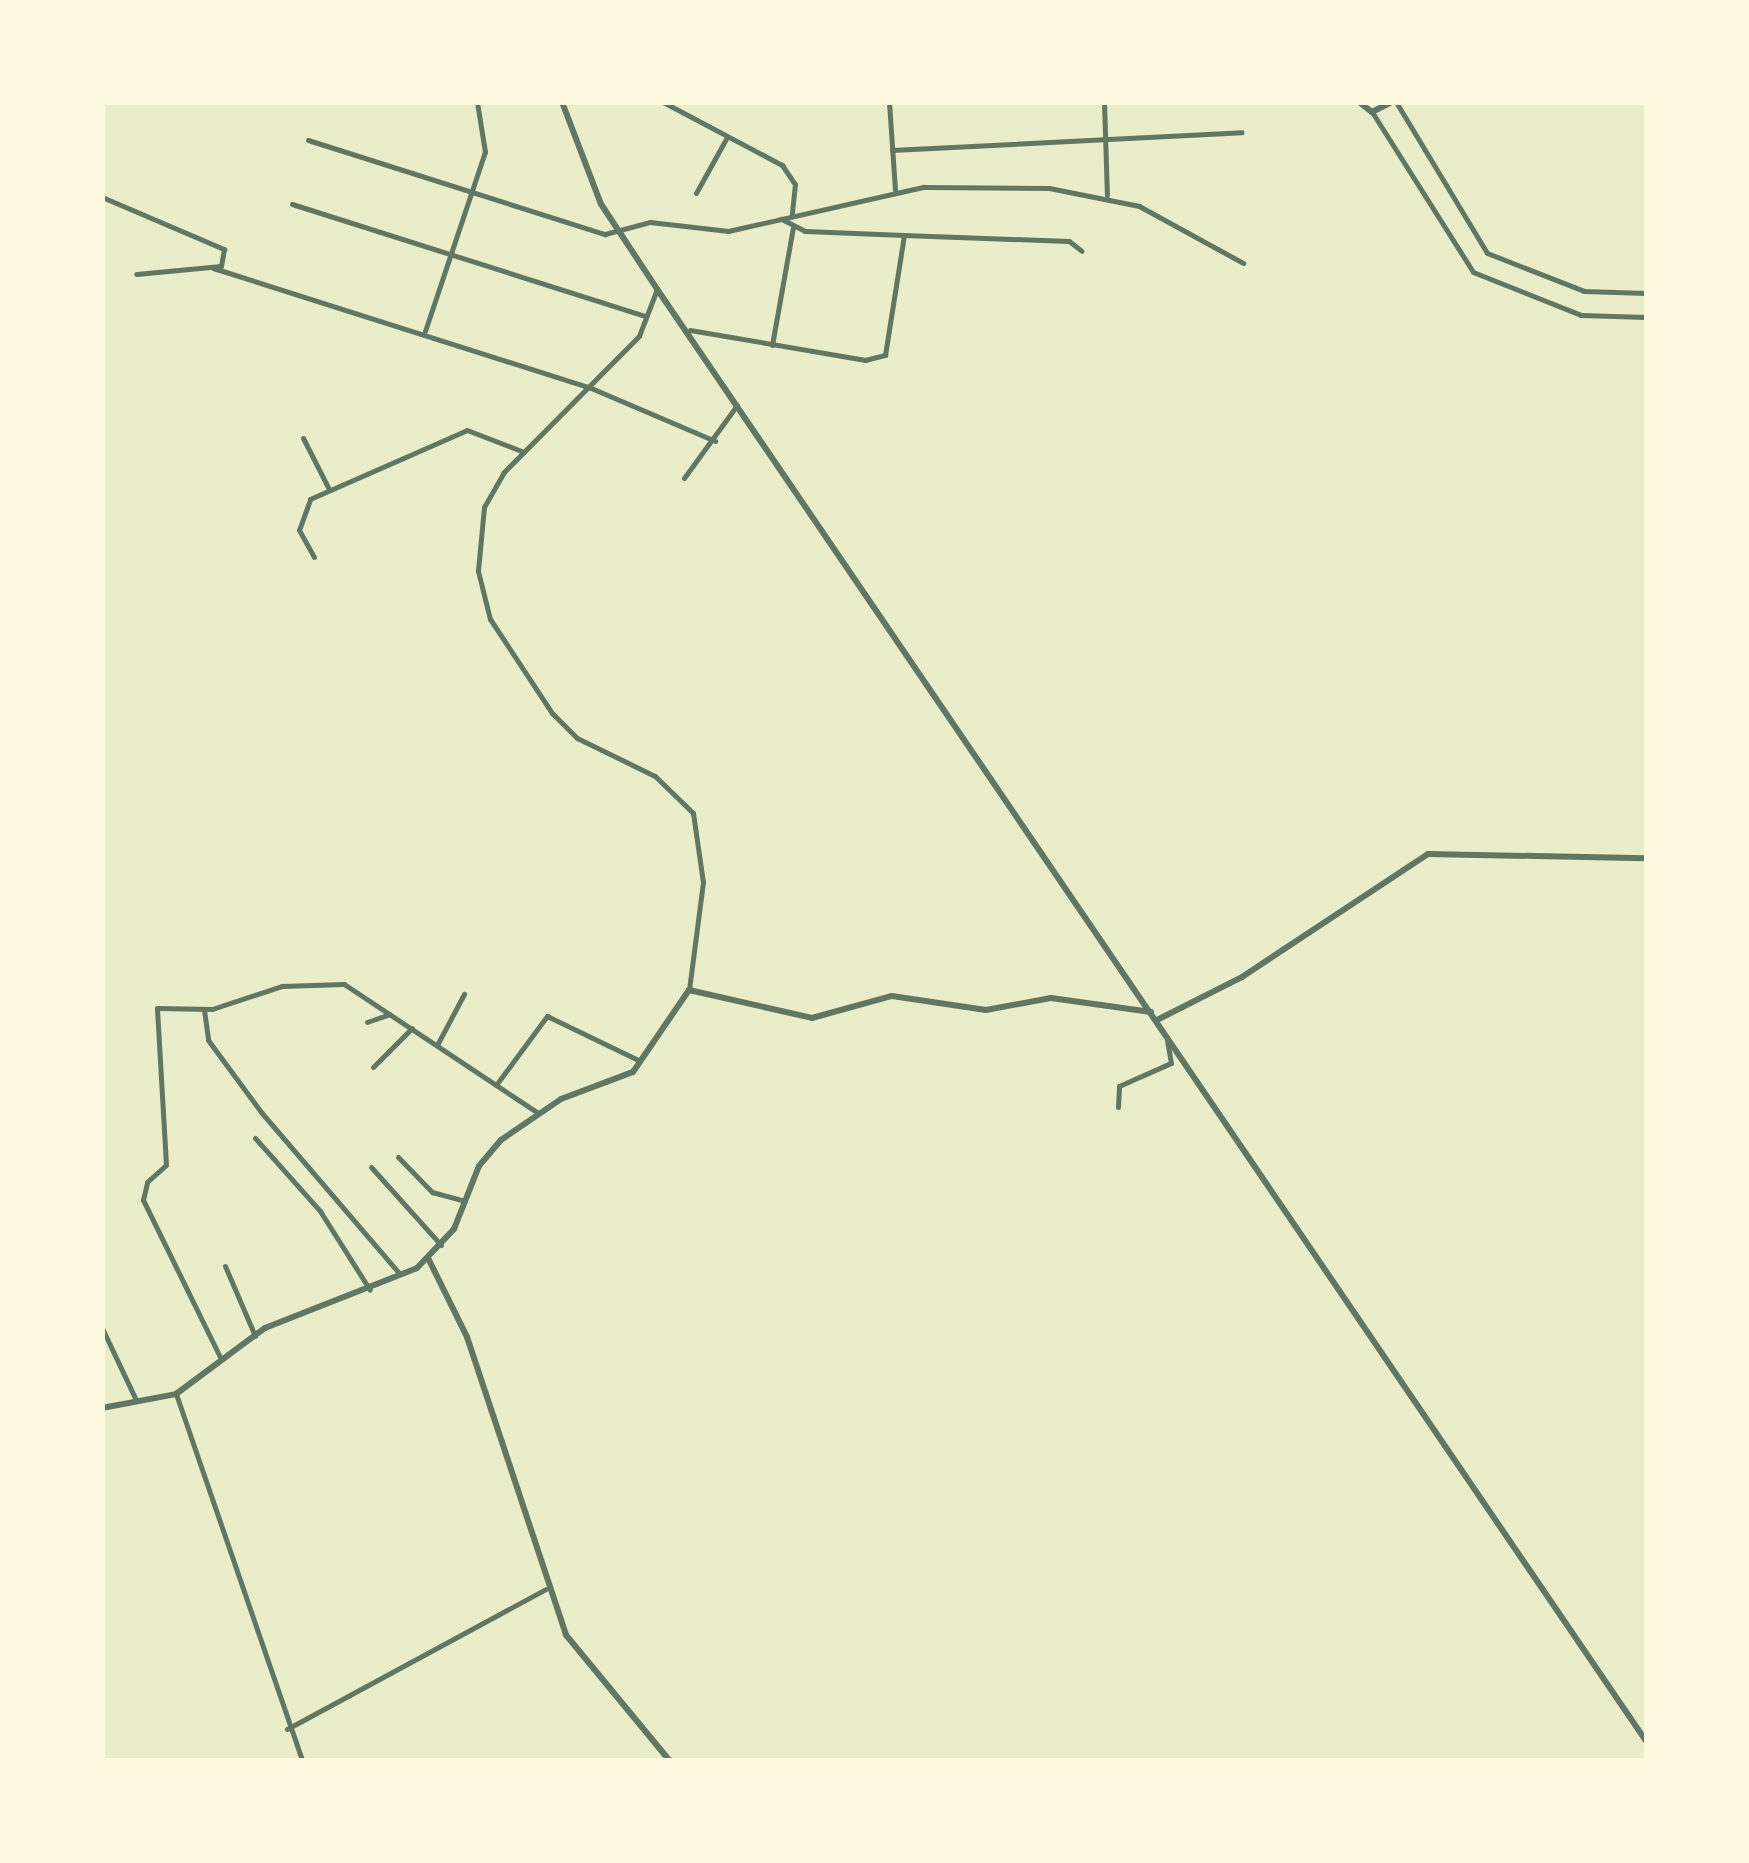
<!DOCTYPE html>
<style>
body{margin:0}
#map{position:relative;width:1749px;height:1863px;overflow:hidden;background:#e9edc9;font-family:"Space Grotesk",sans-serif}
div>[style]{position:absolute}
.minor>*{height:5px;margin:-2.5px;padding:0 2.5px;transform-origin:2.5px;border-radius:2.5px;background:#617663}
.tertiary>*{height:6px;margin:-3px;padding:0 3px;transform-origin:3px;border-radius:3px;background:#617663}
span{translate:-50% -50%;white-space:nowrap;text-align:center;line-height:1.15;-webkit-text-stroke:9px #fefae0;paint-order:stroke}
.frame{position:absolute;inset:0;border:105px solid #fefae0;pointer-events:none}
</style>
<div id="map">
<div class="minor">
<div style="left:663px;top:102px;width:135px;rotate:27.9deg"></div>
<div style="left:782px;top:165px;width:23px;rotate:56deg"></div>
<div style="left:795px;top:184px;width:30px;rotate:96deg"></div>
<div style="left:889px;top:102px;width:88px;rotate:86.1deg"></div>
<div style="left:1104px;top:102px;width:93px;rotate:88.2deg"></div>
<div style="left:1396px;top:102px;width:176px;rotate:58.9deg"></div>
<div style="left:1487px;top:253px;width:104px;rotate:21.4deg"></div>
<div style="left:1584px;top:291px;width:62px;rotate:1.8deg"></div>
<div style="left:1372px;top:112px;width:189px;rotate:57.7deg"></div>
<div style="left:1473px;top:272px;width:116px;rotate:21.7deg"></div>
<div style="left:1581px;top:315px;width:65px;rotate:1.8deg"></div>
<div style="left:308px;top:140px;width:312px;rotate:17.6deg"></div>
<div style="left:605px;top:234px;width:47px;rotate:-14.9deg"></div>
<div style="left:650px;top:222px;width:79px;rotate:6.6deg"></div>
<div style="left:728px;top:231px;width:201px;rotate:-12.7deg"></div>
<div style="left:924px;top:187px;width:125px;rotate:0.5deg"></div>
<div style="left:1049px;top:188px;width:92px;rotate:11.3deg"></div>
<div style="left:1139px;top:206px;width:119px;rotate:28.7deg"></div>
<div style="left:892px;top:150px;width:350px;rotate:-2.9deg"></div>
<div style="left:696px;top:193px;width:64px;rotate:-61deg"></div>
<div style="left:102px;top:197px;width:133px;rotate:23.1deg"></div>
<div style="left:224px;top:249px;width:17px;rotate:100deg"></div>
<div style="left:221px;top:266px;width:85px;rotate:174.6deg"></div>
<div style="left:292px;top:204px;width:370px;rotate:17.6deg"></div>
<div style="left:904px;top:235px;width:165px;rotate:2.1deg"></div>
<div style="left:1069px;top:241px;width:16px;rotate:38deg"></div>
<div style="left:213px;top:268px;width:397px;rotate:17.6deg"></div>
<div style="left:591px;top:388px;width:135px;rotate:23.1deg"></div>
<div style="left:657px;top:289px;width:50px;rotate:111deg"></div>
<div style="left:639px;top:336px;width:192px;rotate:134.8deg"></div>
<div style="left:504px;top:472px;width:40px;rotate:119.7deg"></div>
<div style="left:484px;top:507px;width:64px;rotate:95.4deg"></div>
<div style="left:478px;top:571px;width:49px;rotate:76deg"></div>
<div style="left:490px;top:619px;width:113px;rotate:56.6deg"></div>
<div style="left:552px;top:713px;width:35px;rotate:45deg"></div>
<div style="left:577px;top:738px;width:87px;rotate:26deg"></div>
<div style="left:655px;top:776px;width:53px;rotate:44.2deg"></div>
<div style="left:693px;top:813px;width:70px;rotate:81.8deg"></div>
<div style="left:703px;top:882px;width:109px;rotate:97.4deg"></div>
<div style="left:690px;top:330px;width:178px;rotate:9.7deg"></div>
<div style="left:865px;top:360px;width:21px;rotate:-14deg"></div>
<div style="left:885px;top:355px;width:121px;rotate:-81deg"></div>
<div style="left:904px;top:235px;width:99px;rotate:-177.7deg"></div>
<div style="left:805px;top:231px;width:27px;rotate:-153deg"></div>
<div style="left:425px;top:331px;width:189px;rotate:-71.5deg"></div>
<div style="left:485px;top:152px;width:51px;rotate:-99.1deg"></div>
<div style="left:772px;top:345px;width:120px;rotate:-79.9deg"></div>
<div style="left:303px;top:438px;width:57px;rotate:63deg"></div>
<div style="left:684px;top:478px;width:90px;rotate:-54deg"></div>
<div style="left:314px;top:557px;width:31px;rotate:-119deg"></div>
<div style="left:299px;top:530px;width:33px;rotate:-70deg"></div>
<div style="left:310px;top:499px;width:171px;rotate:-23.7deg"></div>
<div style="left:467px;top:430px;width:61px;rotate:21.1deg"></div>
<div style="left:204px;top:1010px;width:30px;rotate:82deg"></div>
<div style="left:208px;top:1040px;width:89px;rotate:53.6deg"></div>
<div style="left:261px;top:1112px;width:213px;rotate:49.4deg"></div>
<div style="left:367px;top:1022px;width:24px;rotate:-19deg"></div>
<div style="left:437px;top:1045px;width:58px;rotate:-62.1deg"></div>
<div style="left:373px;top:1067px;width:55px;rotate:-45deg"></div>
<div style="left:496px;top:1085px;width:86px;rotate:-53.5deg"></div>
<div style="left:547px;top:1016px;width:103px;rotate:25.8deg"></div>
<div style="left:1118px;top:1107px;width:21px;rotate:-87deg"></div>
<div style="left:1119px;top:1086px;width:57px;rotate:-23.9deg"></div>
<div style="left:1171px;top:1063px;width:23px;rotate:-100deg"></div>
<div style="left:255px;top:1138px;width:98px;rotate:48.3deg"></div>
<div style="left:320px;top:1211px;width:93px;rotate:57.7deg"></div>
<div style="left:398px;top:1157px;width:49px;rotate:45.8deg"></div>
<div style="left:432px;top:1192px;width:34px;rotate:15deg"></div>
<div style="left:371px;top:1167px;width:105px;rotate:48.1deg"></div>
<div style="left:225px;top:1266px;width:76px;rotate:66.8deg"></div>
<div style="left:102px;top:1328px;width:80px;rotate:64.7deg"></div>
<div style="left:221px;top:1359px;width:177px;rotate:-116.1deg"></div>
<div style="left:143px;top:1200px;width:18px;rotate:-77deg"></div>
<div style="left:147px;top:1182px;width:25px;rotate:-42deg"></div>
<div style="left:166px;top:1165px;width:157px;rotate:-93.3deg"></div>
<div style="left:157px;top:1008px;width:55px;rotate:1deg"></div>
<div style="left:212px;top:1009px;width:74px;rotate:-18.2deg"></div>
<div style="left:282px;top:986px;width:62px;rotate:-1.8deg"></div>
<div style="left:344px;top:984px;width:232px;rotate:33.6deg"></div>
<div style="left:176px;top:1394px;width:387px;rotate:71deg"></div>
<div style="left:287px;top:1729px;width:294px;rotate:-28.4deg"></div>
</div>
<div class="tertiary">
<div style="left:562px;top:102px;width:109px;rotate:69.1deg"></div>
<div style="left:601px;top:204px;width:102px;rotate:56.6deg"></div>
<div style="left:657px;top:289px;width:1757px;rotate:55.74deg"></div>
<div style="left:1359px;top:102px;width:16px;rotate:38deg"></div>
<div style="left:1372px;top:112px;width:22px;rotate:-27deg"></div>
<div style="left:1157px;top:1020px;width:95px;rotate:-26.8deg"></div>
<div style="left:1242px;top:977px;width:223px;rotate:-33.5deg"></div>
<div style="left:1428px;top:854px;width:218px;rotate:1.1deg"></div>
<div style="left:428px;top:1258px;width:88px;rotate:63.7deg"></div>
<div style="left:467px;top:1337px;width:314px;rotate:71.6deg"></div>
<div style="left:566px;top:1635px;width:162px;rotate:50.5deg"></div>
<div style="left:102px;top:1408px;width:75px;rotate:-10.7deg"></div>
<div style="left:176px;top:1394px;width:111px;rotate:-36.6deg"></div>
<div style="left:265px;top:1328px;width:163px;rotate:-21.5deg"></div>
<div style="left:417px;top:1268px;width:54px;rotate:-46.5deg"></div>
<div style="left:454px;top:1229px;width:68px;rotate:-68.4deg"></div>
<div style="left:479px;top:1166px;width:34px;rotate:-50deg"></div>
<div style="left:501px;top:1140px;width:73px;rotate:-34.3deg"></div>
<div style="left:561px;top:1099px;width:77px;rotate:-20.6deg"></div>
<div style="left:633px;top:1072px;width:99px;rotate:-55.7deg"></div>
<div style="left:689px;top:990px;width:126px;rotate:12.8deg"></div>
<div style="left:812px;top:1018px;width:83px;rotate:-15.4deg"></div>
<div style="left:892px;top:996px;width:95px;rotate:8.5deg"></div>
<div style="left:986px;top:1010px;width:66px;rotate:-10.5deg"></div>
<div style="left:1051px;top:998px;width:101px;rotate:8deg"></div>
</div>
<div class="frame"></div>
</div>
